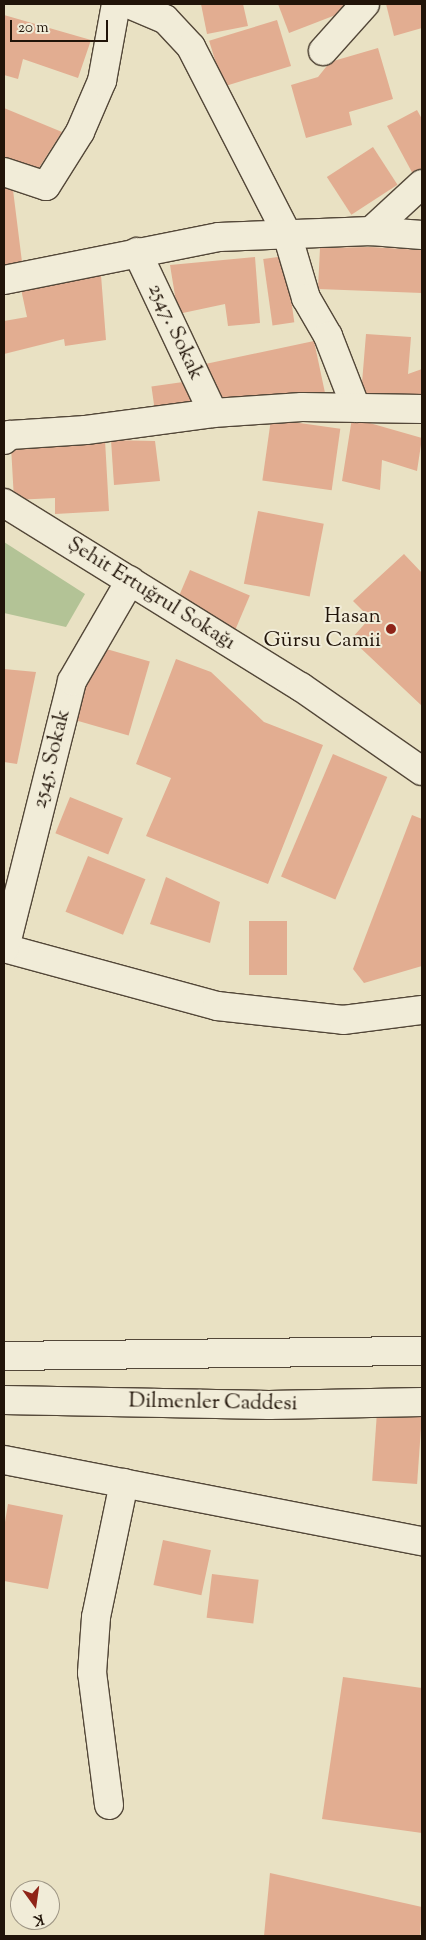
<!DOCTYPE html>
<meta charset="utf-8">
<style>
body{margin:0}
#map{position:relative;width:426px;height:1940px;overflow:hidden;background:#e9e1c3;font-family:"Sorts Mill Goudy",serif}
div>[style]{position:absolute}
.green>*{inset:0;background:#b3c396}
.building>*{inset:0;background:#e2ad91;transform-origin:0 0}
.roads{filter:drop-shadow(1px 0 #534738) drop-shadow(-1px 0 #534738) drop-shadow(0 1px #534738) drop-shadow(0 -1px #534738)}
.street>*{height:28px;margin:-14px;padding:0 14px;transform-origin:14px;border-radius:14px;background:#f1ecd8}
.secondary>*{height:28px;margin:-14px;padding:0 14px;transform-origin:14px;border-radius:14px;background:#f1ecd8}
.dots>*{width:14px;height:14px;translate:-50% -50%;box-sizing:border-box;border:2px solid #f1ecd8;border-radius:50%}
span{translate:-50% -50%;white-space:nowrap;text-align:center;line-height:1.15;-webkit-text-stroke:4px #f1ecd8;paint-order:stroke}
.street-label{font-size:21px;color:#211409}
.poi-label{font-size:21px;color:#211409}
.right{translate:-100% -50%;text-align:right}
.frame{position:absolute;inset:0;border:5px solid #211409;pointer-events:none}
.north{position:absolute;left:10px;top:1880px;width:50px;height:50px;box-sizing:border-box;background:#f1ecd8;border:1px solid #9e9685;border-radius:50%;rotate:166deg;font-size:14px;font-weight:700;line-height:20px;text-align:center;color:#211409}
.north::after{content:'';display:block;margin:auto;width:18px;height:22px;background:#8f2418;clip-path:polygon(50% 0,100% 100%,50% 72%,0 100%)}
.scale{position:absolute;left:10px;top:20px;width:98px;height:22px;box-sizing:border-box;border:2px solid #211409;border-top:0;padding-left:6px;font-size:15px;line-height:18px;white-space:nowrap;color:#211409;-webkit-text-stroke:4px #f1ecd8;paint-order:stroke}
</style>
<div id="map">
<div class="green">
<div style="clip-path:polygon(4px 542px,85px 594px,66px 627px,4px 613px)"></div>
</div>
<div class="building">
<div style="clip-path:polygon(201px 4px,243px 4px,248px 26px,207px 34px)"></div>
<div style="clip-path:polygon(278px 4px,343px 4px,346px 11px,289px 33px)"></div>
<div style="clip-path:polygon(386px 4px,422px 4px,422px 28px,394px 36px)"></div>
<div style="clip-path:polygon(4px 15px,91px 40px,78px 78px,23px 59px,18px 79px,4px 75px)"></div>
<div style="left:277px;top:20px;width:48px;height:71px;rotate:73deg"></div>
<div style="clip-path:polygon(378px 48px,393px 99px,349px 112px,352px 125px,306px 138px,291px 85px,318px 77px,330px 62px)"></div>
<div style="clip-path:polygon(4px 108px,62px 132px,35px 174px,4px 162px)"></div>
<div style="clip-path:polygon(417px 110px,422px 119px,422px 171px,414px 176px,387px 126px)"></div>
<div style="left:373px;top:147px;width:45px;height:55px;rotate:57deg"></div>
<div style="clip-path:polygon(12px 182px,23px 270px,4px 272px,4px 183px)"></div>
<div style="clip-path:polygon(370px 247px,422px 250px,422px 293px,318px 289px,320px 248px)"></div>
<div style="left:285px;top:256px;width:67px;height:22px;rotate:82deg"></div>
<div style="clip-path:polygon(255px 257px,260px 323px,228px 326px,225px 304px,178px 314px,170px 265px)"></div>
<div style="clip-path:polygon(101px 275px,106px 340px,65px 346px,64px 339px,4px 354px,4px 321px,27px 317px,21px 289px)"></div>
<div style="clip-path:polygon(366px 334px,411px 337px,408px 374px,422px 369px,422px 400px,361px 395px)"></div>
<div style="left:314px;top:341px;width:58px;height:110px;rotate:78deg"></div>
<div style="left:197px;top:380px;width:35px;height:46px;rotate:82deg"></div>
<div style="clip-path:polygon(352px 418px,422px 438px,417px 471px,382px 460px,380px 490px,342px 481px)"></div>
<div style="left:271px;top:419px;width:70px;height:62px;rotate:8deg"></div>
<div style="clip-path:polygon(105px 440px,109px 511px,55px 514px,55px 498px,14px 500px,11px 446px)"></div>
<div style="clip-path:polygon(111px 440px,155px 441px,160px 481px,114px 485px)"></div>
<div style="left:258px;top:511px;width:67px;height:74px;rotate:11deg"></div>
<div style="clip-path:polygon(404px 554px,422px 573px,422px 706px,351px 639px,370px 618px,353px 601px)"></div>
<div style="left:190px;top:570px;width:65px;height:38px;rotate:23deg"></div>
<div style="left:96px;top:646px;width:56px;height:77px;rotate:16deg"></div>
<div style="clip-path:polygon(176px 659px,211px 672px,264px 722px,323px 745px,268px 884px,146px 836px,171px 778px,136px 764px)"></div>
<div style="clip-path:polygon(4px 669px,36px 672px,17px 764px,4px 762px)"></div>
<div style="left:333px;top:754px;width:59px;height:133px;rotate:23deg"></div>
<div style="left:70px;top:797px;width:57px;height:39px;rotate:22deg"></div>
<div style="clip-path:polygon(412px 815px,422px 819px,422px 966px,364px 983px,353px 969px)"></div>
<div style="left:88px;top:856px;width:62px;height:60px;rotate:22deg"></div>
<div style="clip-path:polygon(166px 877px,220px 902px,210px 943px,150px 924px)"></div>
<div style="left:249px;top:921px;width:38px;height:54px"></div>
<div style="left:377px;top:1412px;width:45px;height:69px;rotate:4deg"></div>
<div style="clip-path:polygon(8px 1504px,63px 1515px,48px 1589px,4px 1581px,4px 1528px)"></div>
<div style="left:163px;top:1540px;width:49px;height:46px;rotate:12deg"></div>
<div style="left:212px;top:1574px;width:47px;height:44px;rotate:7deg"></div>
<div style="clip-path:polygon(343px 1677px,422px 1688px,422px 1833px,322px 1819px)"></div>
<div style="clip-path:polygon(270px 1873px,422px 1907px,420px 1936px,264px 1936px)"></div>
</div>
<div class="roads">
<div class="street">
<div style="left:129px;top:4px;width:39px;rotate:23deg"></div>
<div style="left:165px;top:19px;width:38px;rotate:47deg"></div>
<div style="left:191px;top:47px;width:210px;rotate:62.8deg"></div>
<div style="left:287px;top:234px;width:67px;rotate:73.5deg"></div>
<div style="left:306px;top:298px;width:44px;rotate:59.9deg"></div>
<div style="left:328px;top:336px;width:77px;rotate:68.7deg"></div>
<div style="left:323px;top:51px;width:63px;rotate:-48.2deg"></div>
<div style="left:4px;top:172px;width:44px;rotate:18.4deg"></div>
<div style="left:46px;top:186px;width:64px;rotate:-57.8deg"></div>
<div style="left:80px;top:132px;width:56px;rotate:-66.7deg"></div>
<div style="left:102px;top:81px;width:78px;rotate:-79.7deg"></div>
<div style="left:371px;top:231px;width:69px;rotate:-42.7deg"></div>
<div style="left:137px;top:252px;width:178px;rotate:64.7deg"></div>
<div style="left:4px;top:280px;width:219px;rotate:-11.3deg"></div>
<div style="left:219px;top:237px;width:152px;rotate:-2.3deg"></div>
<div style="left:371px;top:231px;width:51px;rotate:4.5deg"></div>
<div style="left:4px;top:440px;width:8px;rotate:-40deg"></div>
<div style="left:10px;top:435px;width:76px;rotate:-3.8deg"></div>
<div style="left:86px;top:430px;width:128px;rotate:-7.6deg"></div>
<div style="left:213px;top:413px;width:89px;rotate:-3.9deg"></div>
<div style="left:302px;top:407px;width:120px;rotate:1deg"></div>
<div style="left:4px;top:503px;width:349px;rotate:31.8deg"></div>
<div style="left:301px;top:687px;width:147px;rotate:34.8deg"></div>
<div style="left:4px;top:948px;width:221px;rotate:15.2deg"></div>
<div style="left:217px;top:1006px;width:127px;rotate:6.3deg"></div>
<div style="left:343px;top:1020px;width:80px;rotate:-7.2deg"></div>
<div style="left:5px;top:948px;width:275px;rotate:-75.9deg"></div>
<div style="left:72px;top:681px;width:116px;rotate:-59.9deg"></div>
<div style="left:4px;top:1460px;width:426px;rotate:11deg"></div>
<div style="left:109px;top:1805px;width:133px;rotate:-97.3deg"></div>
<div style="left:92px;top:1673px;width:56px;rotate:-85.9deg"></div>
<div style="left:96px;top:1617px;width:137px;rotate:-78.2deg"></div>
</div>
<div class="secondary">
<div style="left:4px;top:1356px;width:418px;rotate:-0.7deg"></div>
<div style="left:4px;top:1400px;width:265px;rotate:1.1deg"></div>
<div style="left:269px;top:1405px;width:153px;rotate:-1.1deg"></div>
</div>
</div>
<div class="dots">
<div style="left:391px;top:629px;background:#8f2418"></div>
</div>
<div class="street-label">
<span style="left:175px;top:332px;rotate:65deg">2547. Sokak</span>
<span style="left:151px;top:594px;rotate:32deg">Şehit Ertuğrul Sokağı</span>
<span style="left:52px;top:759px;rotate:-76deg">2545. Sokak</span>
<span style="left:213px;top:1403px;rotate:1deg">Dilmenler Caddesi</span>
</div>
<div class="poi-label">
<span class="right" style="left:381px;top:629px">Hasan<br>Gürsu Camii</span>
</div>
<div class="frame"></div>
<div class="north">K</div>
<div class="scale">20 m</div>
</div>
